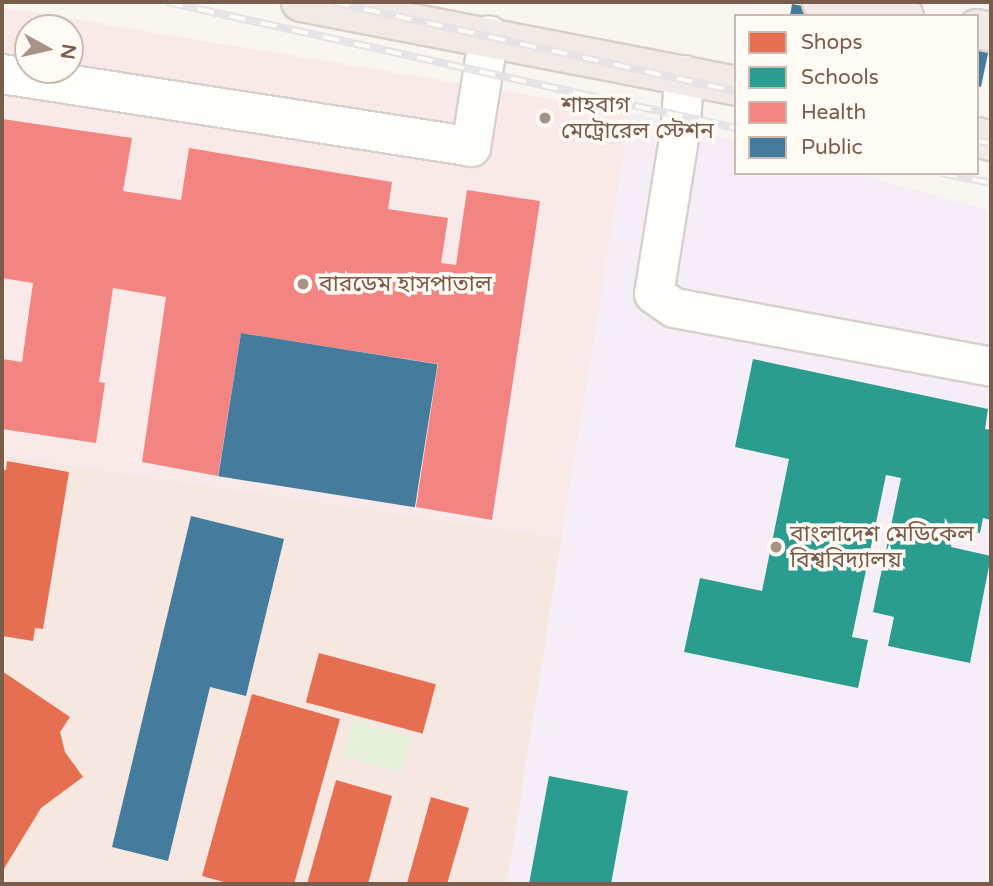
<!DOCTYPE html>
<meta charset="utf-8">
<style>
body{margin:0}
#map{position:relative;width:993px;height:886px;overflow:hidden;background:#f9f5f0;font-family:"Varela Round","Noto Sans Bengali",sans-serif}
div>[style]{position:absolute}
.commercial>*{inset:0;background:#f6e8e1}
.education>*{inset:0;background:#f6eef6}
.medical>*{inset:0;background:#fae9e9}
.green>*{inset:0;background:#e7f0db;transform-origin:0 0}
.shops>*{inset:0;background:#e76f51;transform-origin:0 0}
.schools>*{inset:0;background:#2a9d8f}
.health>*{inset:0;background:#f28482}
.public>*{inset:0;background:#457b9d;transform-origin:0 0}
.roads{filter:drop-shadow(2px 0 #d7d1cb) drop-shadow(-2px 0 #d7d1cb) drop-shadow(0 2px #d7d1cb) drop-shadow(0 -2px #d7d1cb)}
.minor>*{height:38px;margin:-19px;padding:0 19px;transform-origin:19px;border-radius:19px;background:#fefefd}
.highway>*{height:38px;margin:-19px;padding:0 19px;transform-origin:19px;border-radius:19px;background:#f2eae7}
.rail>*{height:8px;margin-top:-4px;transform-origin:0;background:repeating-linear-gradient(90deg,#fffaf3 0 16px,#e6e3e7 0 32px);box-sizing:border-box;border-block:2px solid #e6e3e7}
.dots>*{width:19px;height:19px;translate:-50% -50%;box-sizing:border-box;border:4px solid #fffaf3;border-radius:50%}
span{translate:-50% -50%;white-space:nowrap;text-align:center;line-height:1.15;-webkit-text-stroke:7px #fffaf3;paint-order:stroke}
.poi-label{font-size:23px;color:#7a5c4d}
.left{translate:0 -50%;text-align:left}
.frame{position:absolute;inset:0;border:4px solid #7a5c4d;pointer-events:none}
.legend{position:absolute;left:734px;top:14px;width:245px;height:161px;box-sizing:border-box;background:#fffaf3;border:2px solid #cabbb1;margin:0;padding:9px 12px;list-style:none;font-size:21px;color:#7a5c4d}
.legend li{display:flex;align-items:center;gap:14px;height:35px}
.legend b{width:35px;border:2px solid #cabbb1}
.north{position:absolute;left:14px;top:14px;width:70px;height:70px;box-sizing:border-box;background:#fffaf3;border:2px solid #cabbb1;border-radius:50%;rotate:98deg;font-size:19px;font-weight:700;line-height:28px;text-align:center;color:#7a5c4d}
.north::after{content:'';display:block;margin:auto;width:24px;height:32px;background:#a69286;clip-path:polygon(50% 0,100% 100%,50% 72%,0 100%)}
</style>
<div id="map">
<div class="commercial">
<div style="clip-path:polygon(2px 455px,562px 538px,507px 884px,2px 884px)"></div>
</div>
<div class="education">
<div style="clip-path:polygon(631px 112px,736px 141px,736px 173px,854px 173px,991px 211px,991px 884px,507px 884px)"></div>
</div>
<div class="medical">
<div style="clip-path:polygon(evenodd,2px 7px,631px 112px,562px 538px,2px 455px,2px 7px,28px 28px,70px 28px,70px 70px,28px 70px,28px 28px)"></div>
</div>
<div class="green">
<div style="left:354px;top:720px;width:60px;height:38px;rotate:16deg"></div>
</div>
<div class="shops">
<div style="clip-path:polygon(7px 461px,69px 472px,43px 629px,35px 628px,33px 641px,2px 636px,2px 469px,6px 470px)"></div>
<div style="left:319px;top:653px;width:121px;height:51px;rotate:15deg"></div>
<div style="clip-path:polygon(2px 671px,70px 717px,60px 732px,65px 752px,83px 777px,41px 808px,2px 872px)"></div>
<div style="clip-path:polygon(252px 694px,340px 719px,294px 884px,231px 884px,202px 876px)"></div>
<div style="clip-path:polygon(336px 780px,392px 796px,368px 884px,307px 884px)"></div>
<div style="clip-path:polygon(431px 797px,469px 808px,447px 884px,412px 884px,407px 883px)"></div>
</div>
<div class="schools">
<div style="clip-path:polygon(753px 359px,988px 409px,985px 429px,991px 430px,991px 520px,983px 518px,980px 533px,954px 528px,951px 547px,991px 556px,970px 663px,888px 646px,894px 617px,873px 612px,901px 478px,886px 475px,852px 637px,868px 640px,858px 688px,684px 652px,700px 578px,762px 591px,789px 459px,735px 447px)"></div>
<div style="clip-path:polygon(549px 776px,628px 791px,611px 884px,529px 884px)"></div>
</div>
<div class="health">
<div style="clip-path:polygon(2px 119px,132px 138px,123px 191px,181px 200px,189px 148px,392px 182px,388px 209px,448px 218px,441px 263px,456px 265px,467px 190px,540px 201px,492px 520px,416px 507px,438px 364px,241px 333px,218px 476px,142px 462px,166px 297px,113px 288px,99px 382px,105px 383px,96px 443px,2px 429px,2px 359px,22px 362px,33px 283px,2px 278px)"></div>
</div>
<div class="public">
<div style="clip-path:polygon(792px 4px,846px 14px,846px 16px,790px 16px)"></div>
<div style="left:977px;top:38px;width:14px;height:47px;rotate:12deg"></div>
<div style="left:241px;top:333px;width:199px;height:145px;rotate:9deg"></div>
<div style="clip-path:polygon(191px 516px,284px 539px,246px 696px,210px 687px,168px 861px,112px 847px)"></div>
</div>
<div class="roads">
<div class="minor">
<div style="left:2px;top:74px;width:475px;rotate:8.8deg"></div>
<div style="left:471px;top:147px;width:113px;rotate:-80.9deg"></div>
<div style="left:684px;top:75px;width:51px;rotate:93.4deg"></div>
<div style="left:681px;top:126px;width:170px;rotate:99.1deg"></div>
<div style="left:654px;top:294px;width:24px;rotate:35deg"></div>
<div style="left:674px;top:308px;width:322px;rotate:10.5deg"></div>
</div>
<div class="highway">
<div style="left:301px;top:2px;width:443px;rotate:10.9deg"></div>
<div style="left:822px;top:2px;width:83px;rotate:9.7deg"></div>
<div style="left:977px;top:29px;width:14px;rotate:12deg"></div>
<div style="left:977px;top:137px;width:15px;rotate:16deg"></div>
</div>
</div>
<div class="rail">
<div style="left:167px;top:2px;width:583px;rotate:12.49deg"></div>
<div style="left:333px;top:2px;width:413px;rotate:12.5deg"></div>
<div style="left:977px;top:141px;width:14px;rotate:8deg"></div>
<div style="left:941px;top:173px;width:51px;rotate:11.3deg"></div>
</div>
<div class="dots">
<div style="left:545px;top:118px;background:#a69286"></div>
<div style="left:303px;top:284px;background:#a69286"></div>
<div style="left:776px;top:547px;background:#a69286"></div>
</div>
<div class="poi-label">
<span class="left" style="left:561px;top:118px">শাহবাগ<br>মেট্রোরেল স্টেশন</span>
<span class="left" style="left:319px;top:284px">বারডেম হাসপাতাল</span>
<span class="left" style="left:790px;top:547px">বাংলাদেশ মেডিকেল<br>বিশ্ববিদ্যালয়</span>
</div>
<div class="frame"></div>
<ul class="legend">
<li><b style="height:19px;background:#e76f51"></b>Shops</li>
<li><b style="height:19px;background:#2a9d8f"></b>Schools</li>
<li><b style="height:19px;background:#f28482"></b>Health</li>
<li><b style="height:19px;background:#457b9d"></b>Public</li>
</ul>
<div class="north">N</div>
</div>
